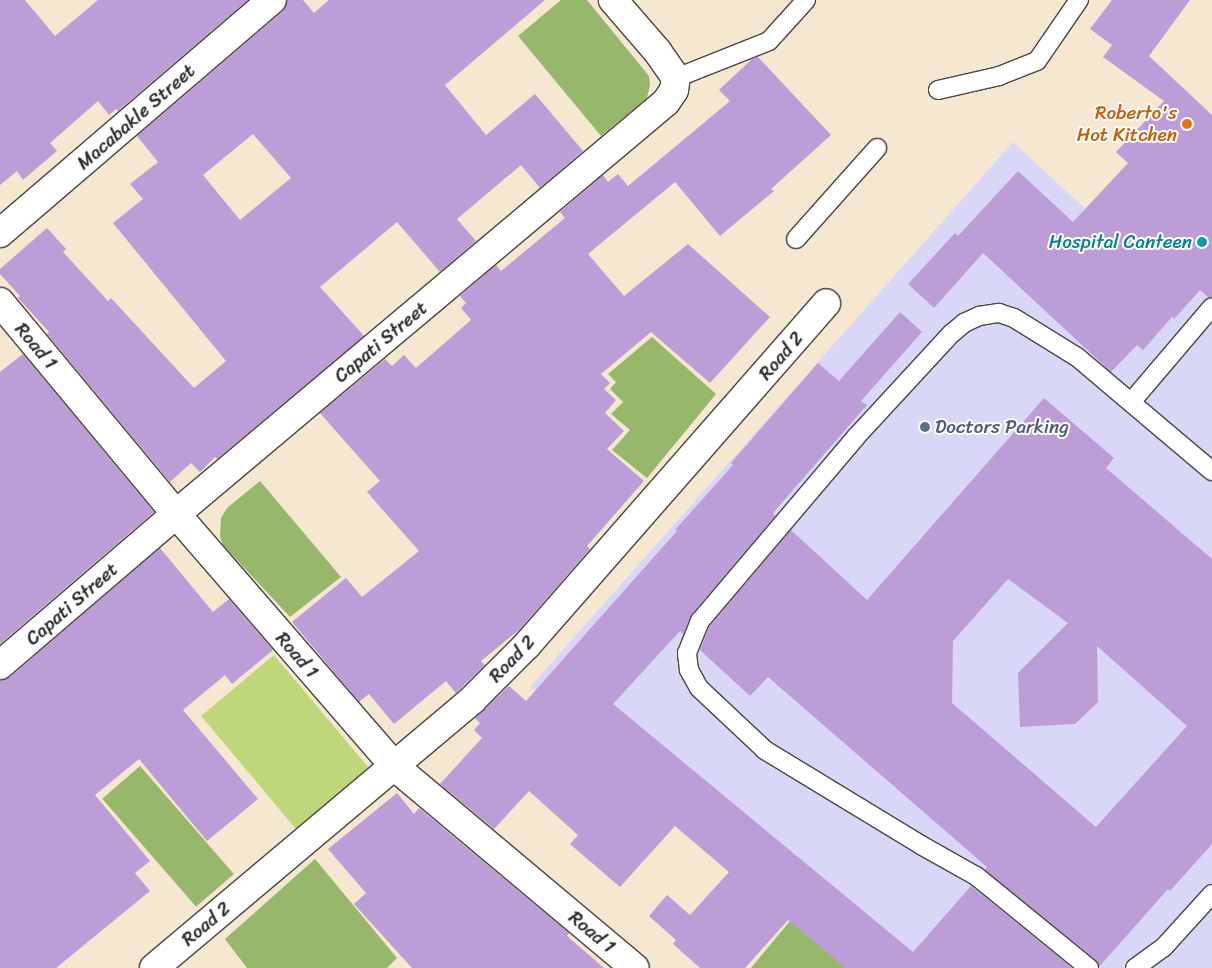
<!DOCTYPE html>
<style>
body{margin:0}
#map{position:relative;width:1212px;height:968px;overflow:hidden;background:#f5e7d0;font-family:Sriracha,sans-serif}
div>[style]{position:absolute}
.built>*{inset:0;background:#d9d7f7}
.green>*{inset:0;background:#bfd77b;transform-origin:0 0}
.forest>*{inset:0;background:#97b86b;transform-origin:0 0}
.building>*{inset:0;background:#bc9dd7}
.roads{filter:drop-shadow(1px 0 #494744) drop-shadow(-1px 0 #494744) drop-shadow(0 1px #494744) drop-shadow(0 -1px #494744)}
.service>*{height:18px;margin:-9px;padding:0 9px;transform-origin:9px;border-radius:9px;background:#fff}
.minor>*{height:28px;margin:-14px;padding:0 14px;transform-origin:14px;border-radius:14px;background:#fff}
.dots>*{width:14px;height:14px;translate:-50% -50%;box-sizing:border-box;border:2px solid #fff;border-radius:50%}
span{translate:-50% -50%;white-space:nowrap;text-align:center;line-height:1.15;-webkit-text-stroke:4px #fff;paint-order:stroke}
.food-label{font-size:19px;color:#c56008}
.right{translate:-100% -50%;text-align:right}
.street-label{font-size:19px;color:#2b2b2b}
.culture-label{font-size:19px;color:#0d838f}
.service-label{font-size:19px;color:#4e5e75}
.left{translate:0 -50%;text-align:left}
</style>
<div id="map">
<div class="built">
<div style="clip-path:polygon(1013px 142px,1160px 278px,1212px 219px,1212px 968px,864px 968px,530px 687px)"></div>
</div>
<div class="green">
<div style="left:274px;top:655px;width:148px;height:95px;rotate:50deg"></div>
</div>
<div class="forest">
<div style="clip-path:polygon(561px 0,587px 0,649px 76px,650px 85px,647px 98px,601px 136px,518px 36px)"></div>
<div style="clip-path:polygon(652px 337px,716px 394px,647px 478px,612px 450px,630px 430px,611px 414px,623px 402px,610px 389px,616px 382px,608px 374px)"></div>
<div style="clip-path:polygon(260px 481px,341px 577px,290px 617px,223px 545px,220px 537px,221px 518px,227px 508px)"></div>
<div style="left:140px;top:766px;width:143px;height:50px;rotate:49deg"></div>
<div style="clip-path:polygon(315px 859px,397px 958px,387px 968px,247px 968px,225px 939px)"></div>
<div style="clip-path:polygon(790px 921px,849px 968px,751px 968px)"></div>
</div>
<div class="building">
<div style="clip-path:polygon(0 0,25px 0,55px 36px,98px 0,248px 0,118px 111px,116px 109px,109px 115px,98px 101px,50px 143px,57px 151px,23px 180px,17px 171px,0 185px)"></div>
<div style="clip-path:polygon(evenodd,287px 0,303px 0,314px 13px,329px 0,545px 0,445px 85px,486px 135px,535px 94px,583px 151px,540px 188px,521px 165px,457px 219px,476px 241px,440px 272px,397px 222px,320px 287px,364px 336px,217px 459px,215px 457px,200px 472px,191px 463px,170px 482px,47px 334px,49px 332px,18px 298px,20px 296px,0 274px,0 269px,47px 228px,66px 249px,63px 252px,108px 301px,111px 298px,194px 388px,226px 361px,113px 223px,143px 199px,130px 184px,158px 162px,137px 136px,282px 12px,287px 0,253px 134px,291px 178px,240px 220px,203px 175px,253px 134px)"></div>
<div style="clip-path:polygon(1112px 0,1190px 0,1149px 56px,1212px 115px,1212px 297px,1208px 297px,1200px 290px,1174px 319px,1172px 317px,1143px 350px,1137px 345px,1111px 372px,983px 253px,934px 308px,908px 284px,955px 233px,958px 236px,1018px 171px,1073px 222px,1128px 163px,1116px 152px,1164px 101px,1103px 57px,1112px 45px,1090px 29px)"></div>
<div style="clip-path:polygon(758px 57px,831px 135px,771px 189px,774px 191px,720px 236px,675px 182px,588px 254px,624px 296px,688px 244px,770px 317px,710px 383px,651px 332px,601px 374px,610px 383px,604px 389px,616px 400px,605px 413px,624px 431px,607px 449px,644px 481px,587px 546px,590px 549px,519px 630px,481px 661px,485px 665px,461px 688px,456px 693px,446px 681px,394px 724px,369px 694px,359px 702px,292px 622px,346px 578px,362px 597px,419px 551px,367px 492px,380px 481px,320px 413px,385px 359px,392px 366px,404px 355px,416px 368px,471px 320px,461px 308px,466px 303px,460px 296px,496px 265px,501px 271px,565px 218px,560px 212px,603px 175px,608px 182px,618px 174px,628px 186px,730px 101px,719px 90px,752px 59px)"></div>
<div style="clip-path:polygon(900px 312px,922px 332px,861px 401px,867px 405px,773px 513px,775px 516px,692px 614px,683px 634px,680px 631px,613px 704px,913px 952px,971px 886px,1072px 968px,846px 968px,788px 920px,745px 968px,700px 968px,673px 944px,676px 940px,649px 916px,667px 895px,690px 915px,729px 872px,675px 826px,620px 887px,570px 844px,578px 835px,529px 791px,494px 829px,440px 784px,482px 738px,474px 730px,480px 723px,475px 718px,509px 686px,526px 701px,677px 531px,675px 530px,733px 465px,731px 463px,818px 363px,839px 381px)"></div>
<div style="clip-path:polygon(23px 354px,154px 512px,0 644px,0 372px)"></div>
<div style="clip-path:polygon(evenodd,1044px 398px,1114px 458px,1106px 468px,1212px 559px,1212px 844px,1170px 891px,1168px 889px,1099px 967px,1096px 960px,985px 870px,987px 867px,768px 677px,750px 696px,700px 650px,709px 627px,791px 530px,867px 600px,1044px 398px,1008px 579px,1068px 623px,1018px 673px,1020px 727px,1075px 724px,1098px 702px,1097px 646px,1187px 726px,1096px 827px,952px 703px,953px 641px,1008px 579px)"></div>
<div style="clip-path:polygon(160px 548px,213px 612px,229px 599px,273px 650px,232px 684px,225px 675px,183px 710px,258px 799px,207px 841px,139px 759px,95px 795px,150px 861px,135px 873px,150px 891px,56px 968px,0 968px,0 680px,10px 677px)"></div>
<div style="clip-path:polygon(397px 793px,414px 814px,419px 808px,569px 933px,567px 936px,604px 968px,412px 968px,354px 904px,366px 893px,328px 849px)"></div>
</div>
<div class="roads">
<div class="service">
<div style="left:676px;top:78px;width:100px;rotate:-21.7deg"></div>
<div style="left:769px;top:41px;width:55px;rotate:-47.9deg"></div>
<div style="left:938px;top:90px;width:63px;rotate:-12.9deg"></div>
<div style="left:999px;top:76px;width:41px;rotate:-21.5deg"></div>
<div style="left:1037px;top:61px;width:74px;rotate:-55.5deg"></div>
<div style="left:796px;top:239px;width:122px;rotate:-48.3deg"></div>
<div style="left:1132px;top:401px;width:123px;rotate:-49.6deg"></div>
<div style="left:1089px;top:968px;width:146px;rotate:-140.8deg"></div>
<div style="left:976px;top:876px;width:63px;rotate:-150.6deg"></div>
<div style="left:921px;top:845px;width:183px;rotate:-148.7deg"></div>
<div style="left:765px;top:750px;width:91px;rotate:-136.8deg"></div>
<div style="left:699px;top:688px;width:21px;rotate:-119deg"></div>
<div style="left:689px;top:670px;width:17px;rotate:-97deg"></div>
<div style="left:687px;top:653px;width:35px;rotate:-68deg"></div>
<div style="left:700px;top:621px;width:240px;rotate:-49.7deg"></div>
<div style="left:855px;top:438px;width:142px;rotate:-47.3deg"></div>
<div style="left:951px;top:334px;width:17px;rotate:-40deg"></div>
<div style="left:964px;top:323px;width:17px;rotate:-25deg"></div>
<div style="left:979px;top:316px;width:20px;rotate:-9deg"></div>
<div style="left:999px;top:313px;width:16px;rotate:18deg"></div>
<div style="left:1014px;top:318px;width:74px;rotate:31.8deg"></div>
<div style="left:1077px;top:357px;width:177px;rotate:40.2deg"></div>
<div style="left:1135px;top:968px;width:34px;rotate:-36deg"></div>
<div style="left:1163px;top:948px;width:73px;rotate:-47.8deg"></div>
</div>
<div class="minor">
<div style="left:0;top:233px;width:358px;rotate:-40.6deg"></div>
<div style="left:0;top:302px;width:276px;rotate:50.3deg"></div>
<div style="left:176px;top:514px;width:333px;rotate:49.1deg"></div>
<div style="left:394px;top:766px;width:314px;rotate:40deg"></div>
<div style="left:0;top:665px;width:232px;rotate:-40.6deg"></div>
<div style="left:176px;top:514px;width:640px;rotate:-40.06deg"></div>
<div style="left:666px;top:102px;width:14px;rotate:-56deg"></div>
<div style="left:674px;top:90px;width:12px;rotate:-81deg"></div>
<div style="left:676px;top:78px;width:32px;rotate:-125deg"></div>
<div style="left:658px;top:52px;width:69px;rotate:-130.9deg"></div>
<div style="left:154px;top:968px;width:416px;rotate:-40.1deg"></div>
<div style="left:472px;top:700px;width:78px;rotate:-45deg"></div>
<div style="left:527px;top:645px;width:454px;rotate:-48.8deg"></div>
</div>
</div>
<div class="dots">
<div style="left:1187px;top:124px;background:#e8710a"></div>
<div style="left:1202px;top:242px;background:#0f9aa8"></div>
<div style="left:925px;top:427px;background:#5c6f8a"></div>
</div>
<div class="food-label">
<span class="right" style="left:1177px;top:124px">Roberto's<br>Hot Kitchen</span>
</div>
<div class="street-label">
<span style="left:136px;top:117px;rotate:-41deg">Macabakle Street</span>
<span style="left:381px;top:342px;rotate:-40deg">Capati Street</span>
<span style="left:36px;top:346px;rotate:50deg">Road 1</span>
<span style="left:781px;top:356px;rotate:-49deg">Road 2</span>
<span style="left:72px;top:604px;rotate:-41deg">Capati Street</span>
<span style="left:297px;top:655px;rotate:49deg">Road 1</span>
<span style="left:512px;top:659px;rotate:-46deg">Road 2</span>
<span style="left:206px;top:924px;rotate:-40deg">Road 2</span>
<span style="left:592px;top:932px;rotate:40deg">Road 1</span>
</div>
<div class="culture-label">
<span class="right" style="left:1192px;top:242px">Hospital Canteen</span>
</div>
<div class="service-label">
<span class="left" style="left:935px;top:427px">Doctors Parking</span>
</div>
</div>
